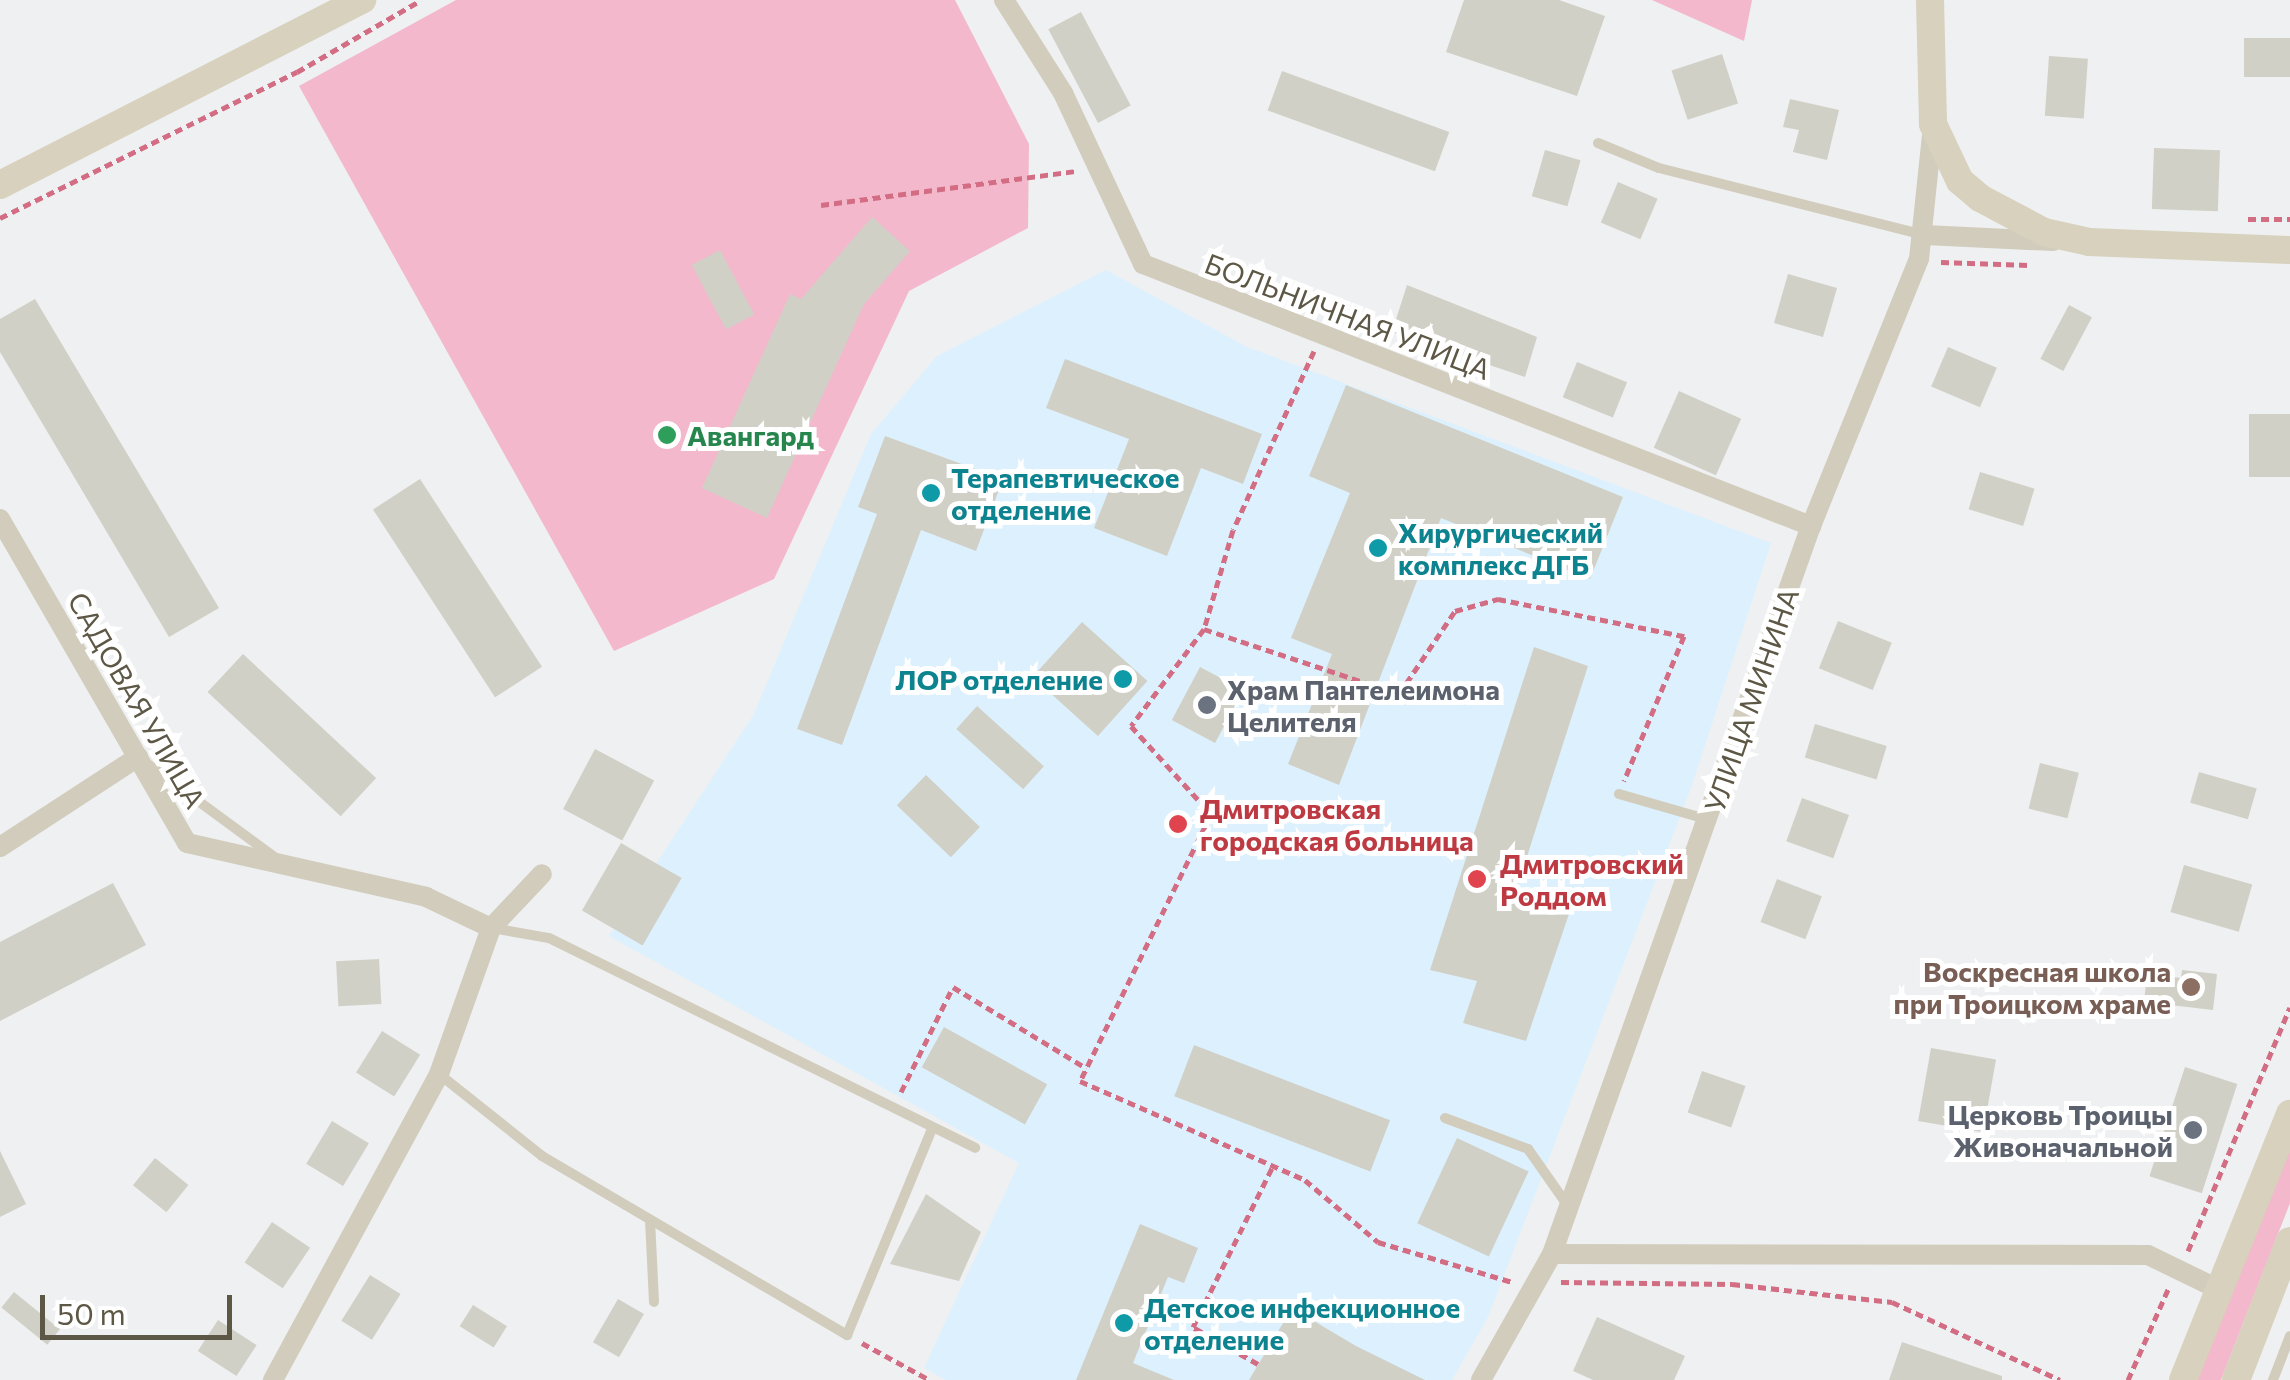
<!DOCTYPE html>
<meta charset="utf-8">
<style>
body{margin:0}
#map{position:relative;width:2290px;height:1380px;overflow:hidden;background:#eef0f1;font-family:Commissioner,sans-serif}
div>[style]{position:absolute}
.medical>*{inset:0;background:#dcf1fd}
.green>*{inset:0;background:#f3b8cc}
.building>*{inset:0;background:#d1d0c7;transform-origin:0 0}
.path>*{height:5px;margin-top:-2.5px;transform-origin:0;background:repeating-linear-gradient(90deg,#d36d84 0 8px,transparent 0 13px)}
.lane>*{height:10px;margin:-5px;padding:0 5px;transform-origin:5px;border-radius:5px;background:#d2ccbd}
.street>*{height:20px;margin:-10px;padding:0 10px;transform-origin:10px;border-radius:10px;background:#d2ccbd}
.secondary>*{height:28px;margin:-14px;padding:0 14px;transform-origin:14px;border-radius:14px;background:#d7d1bd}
.dots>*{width:28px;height:28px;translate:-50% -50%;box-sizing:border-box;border:5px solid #fff;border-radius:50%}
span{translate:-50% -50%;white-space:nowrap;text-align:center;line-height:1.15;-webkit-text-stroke:10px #fff;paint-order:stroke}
.street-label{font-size:28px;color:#5d5745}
.leisure-label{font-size:28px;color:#27864d;font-weight:700}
.left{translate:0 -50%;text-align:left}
.culture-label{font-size:28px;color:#0d838f;font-weight:700}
.right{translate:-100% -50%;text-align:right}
.worship-label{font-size:28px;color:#5b616d;font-weight:700}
.health-label{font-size:28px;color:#be3a42;font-weight:700}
.education-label{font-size:28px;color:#785e54;font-weight:700}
.scale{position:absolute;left:40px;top:1295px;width:192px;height:45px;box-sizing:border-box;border:5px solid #5d5745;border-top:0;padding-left:12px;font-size:30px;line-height:35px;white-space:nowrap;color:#5d5745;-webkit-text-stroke:8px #fff;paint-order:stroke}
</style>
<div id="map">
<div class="medical">
<div style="clip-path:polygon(1106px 270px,1247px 347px,1771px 543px,1691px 788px,1488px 1317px,1452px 1380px,946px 1380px,924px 1368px,1019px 1163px,609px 936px,754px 714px,871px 434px,937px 356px)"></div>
</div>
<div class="green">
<div style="clip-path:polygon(456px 0,955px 0,1029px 144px,1028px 228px,909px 291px,774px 579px,614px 651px,299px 86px)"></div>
<div style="clip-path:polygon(1652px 0,1752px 0,1744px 41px)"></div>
<div style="clip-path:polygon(2290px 1148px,2290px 1203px,2221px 1380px,2197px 1380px)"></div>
</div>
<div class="building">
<div style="clip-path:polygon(1464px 0,1559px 0,1605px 16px,1577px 96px,1446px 52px)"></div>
<div style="left:1081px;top:12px;width:106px;height:37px;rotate:62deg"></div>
<div style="left:2290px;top:38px;width:39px;height:46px;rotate:90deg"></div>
<div style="left:1722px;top:54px;width:52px;height:53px;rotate:72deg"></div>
<div style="left:2049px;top:56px;width:39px;height:60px;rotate:4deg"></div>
<div style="left:1282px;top:71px;width:178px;height:42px;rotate:20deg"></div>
<div style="clip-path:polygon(1790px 99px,1839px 110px,1827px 160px,1793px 152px,1799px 130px,1783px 127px)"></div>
<div style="left:2154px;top:148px;width:66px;height:61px;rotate:2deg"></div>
<div style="left:1545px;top:150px;width:37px;height:48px;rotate:16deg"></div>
<div style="left:1618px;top:182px;width:43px;height:44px;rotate:23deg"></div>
<div style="clip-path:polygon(872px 217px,910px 251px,864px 304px,767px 518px,702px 488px,790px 294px,801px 299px)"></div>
<div style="left:720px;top:250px;width:73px;height:32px;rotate:62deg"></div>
<div style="left:1788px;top:274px;width:51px;height:51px;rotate:16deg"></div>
<div style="clip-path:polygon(1407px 285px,1537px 337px,1525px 377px,1392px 332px)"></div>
<div style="clip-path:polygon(35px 299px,219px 608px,169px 637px,0 352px,0 319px)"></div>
<div style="left:2069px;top:305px;width:26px;height:61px;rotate:28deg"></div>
<div style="left:1948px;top:347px;width:53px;height:43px;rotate:23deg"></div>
<div style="clip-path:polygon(1065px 359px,1262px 434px,1243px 484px,1201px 468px,1167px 556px,1094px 528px,1129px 439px,1046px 408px)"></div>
<div style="left:1577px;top:362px;width:54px;height:38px;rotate:22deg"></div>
<div style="clip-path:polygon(1346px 385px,1623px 497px,1590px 579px,1441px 518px,1339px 785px,1288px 764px,1332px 654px,1291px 638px,1350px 493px,1309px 476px)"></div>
<div style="left:1679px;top:391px;width:68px;height:62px;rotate:24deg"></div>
<div style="left:2249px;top:414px;width:41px;height:63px"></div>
<div style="clip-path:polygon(885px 436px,1003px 479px,976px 551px,921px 530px,842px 745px,797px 729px,877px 514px,858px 507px)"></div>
<div style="left:1980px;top:472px;width:57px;height:39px;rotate:17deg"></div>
<div style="left:420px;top:479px;width:224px;height:56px;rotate:57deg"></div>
<div style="left:1838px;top:621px;width:58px;height:51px;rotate:22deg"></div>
<div style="left:1082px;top:622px;width:88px;height:74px;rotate:42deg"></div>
<div style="clip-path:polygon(1534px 647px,1588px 666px,1515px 894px,1571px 908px,1526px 1041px,1463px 1023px,1477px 981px,1430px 970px)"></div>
<div style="left:243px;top:654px;width:182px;height:52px;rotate:43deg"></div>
<div style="left:1200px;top:667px;width:49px;height:60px;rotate:28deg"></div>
<div style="left:977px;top:706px;width:90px;height:31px;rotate:42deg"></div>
<div style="left:1815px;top:724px;width:75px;height:35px;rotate:17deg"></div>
<div style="left:595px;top:749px;width:67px;height:68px;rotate:28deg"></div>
<div style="left:2040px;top:763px;width:40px;height:47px;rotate:14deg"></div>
<div style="left:2199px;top:772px;width:60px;height:32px;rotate:16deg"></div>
<div style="left:926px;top:775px;width:75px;height:42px;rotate:44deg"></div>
<div style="left:1802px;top:798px;width:50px;height:46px;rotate:20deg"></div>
<div style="left:621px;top:843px;width:70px;height:78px;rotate:30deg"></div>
<div style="left:2184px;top:865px;width:71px;height:49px;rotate:16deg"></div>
<div style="left:1777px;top:879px;width:48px;height:46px;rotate:21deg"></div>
<div style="clip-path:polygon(113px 883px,146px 945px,0 1021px,0 942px)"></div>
<div style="left:379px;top:959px;width:45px;height:43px;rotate:87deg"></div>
<div style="clip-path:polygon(2182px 970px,2217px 974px,2213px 1010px,2144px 1002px,2147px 974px,2181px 978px)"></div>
<div style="left:944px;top:1027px;width:118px;height:46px;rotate:29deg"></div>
<div style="left:382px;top:1031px;width:45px;height:49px;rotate:32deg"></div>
<div style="left:1194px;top:1045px;width:210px;height:55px;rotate:21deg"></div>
<div style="left:1931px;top:1048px;width:66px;height:74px;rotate:10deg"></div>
<div style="left:2185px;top:1067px;width:55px;height:115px;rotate:18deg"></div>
<div style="left:1702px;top:1071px;width:46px;height:44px;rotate:19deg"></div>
<div style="left:332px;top:1121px;width:43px;height:50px;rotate:31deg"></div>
<div style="left:1457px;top:1138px;width:79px;height:94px;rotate:25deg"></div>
<div style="clip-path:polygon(0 1151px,26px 1204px,0 1217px)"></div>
<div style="left:155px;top:1158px;width:43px;height:35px;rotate:39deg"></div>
<div style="clip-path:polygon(926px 1194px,981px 1232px,959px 1281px,890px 1264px)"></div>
<div style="left:272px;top:1222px;width:46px;height:49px;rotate:34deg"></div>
<div style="clip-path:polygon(1140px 1224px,1198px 1248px,1184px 1283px,1168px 1277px,1133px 1363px,1174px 1380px,1076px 1380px)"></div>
<div style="left:370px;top:1275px;width:36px;height:54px;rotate:32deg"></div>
<div style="left:14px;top:1292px;width:59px;height:20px;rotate:39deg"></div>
<div style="left:618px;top:1299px;width:30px;height:50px;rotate:30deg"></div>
<div style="left:473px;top:1305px;width:40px;height:25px;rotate:32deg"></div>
<div style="clip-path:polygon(1292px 1308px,1356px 1346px,1425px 1380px,1249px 1380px)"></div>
<div style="clip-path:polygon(1597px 1317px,1685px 1356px,1674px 1380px,1593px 1380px,1573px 1371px)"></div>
<div style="left:218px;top:1320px;width:46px;height:37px;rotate:33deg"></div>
<div style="clip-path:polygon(1902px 1342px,2002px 1376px,2002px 1380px,1889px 1380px)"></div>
</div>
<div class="path">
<div style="left:821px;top:205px;width:256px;rotate:-7.6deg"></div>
<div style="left:0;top:218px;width:331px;rotate:-26.2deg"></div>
<div style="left:297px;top:72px;width:143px;rotate:-30.1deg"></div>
<div style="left:2248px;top:219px;width:42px"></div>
<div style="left:1941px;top:262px;width:88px;rotate:2deg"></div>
<div style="left:1314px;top:351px;width:196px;rotate:114.3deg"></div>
<div style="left:1233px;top:530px;width:103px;rotate:106.3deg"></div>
<div style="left:1204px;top:629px;width:121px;rotate:127deg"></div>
<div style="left:1131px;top:726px;width:119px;rotate:47.7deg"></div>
<div style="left:1211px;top:814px;width:297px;rotate:116.1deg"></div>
<div style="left:1080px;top:1081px;width:246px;rotate:23.7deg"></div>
<div style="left:1305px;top:1180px;width:96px;rotate:40.3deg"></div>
<div style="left:1378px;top:1242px;width:140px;rotate:16.6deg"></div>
<div style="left:1204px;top:629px;width:206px;rotate:18.4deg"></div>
<div style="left:1399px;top:694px;width:100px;rotate:-56deg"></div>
<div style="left:1455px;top:611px;width:45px;rotate:-15.6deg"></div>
<div style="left:1498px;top:599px;width:190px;rotate:11.3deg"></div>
<div style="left:1684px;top:636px;width:157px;rotate:112.5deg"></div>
<div style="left:901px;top:1092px;width:117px;rotate:-63.7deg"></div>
<div style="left:953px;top:987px;width:156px;rotate:31.3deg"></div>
<div style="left:2188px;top:1251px;width:264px;rotate:-67.3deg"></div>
<div style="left:1561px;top:1282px;width:171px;rotate:0.7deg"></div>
<div style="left:1732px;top:1284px;width:161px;rotate:6.4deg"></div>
<div style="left:1892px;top:1302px;width:185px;rotate:24.9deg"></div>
<div style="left:862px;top:1343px;width:77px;rotate:28.6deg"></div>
<div style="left:1258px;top:1364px;width:75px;rotate:-150.4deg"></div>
<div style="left:1193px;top:1327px;width:180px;rotate:-63.6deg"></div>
<div style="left:2128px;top:1380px;width:102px;rotate:-66.2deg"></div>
</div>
<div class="lane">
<div style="left:1598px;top:143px;width:66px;rotate:22.3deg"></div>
<div style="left:1659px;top:168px;width:273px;rotate:14.2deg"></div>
<div style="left:145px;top:762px;width:164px;rotate:36.3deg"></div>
<div style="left:1619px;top:794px;width:94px;rotate:16.1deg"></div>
<div style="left:492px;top:928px;width:58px;rotate:10deg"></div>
<div style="left:549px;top:938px;width:475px;rotate:26.2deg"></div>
<div style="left:439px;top:1074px;width:132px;rotate:38.5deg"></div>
<div style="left:542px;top:1156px;width:354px;rotate:30.4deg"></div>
<div style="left:847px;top:1335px;width:223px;rotate:-67.6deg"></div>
<div style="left:1445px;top:1118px;width:89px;rotate:20.5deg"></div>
<div style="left:1528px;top:1149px;width:70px;rotate:54.9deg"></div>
<div style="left:650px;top:1220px;width:82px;rotate:87.2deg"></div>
<div style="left:2273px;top:1380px;width:47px;rotate:-68.9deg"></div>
</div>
<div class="street">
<div style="left:1004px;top:0;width:110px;rotate:57.6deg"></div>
<div style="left:1063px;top:93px;width:189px;rotate:64.9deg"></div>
<div style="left:1143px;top:264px;width:718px;rotate:21.42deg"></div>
<div style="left:1925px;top:235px;width:128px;rotate:2.7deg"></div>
<div style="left:0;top:519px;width:374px;rotate:60deg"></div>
<div style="left:187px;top:843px;width:245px;rotate:12.7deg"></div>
<div style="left:426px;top:897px;width:72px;rotate:25.5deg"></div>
<div style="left:0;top:847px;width:165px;rotate:-33.1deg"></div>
<div style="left:1552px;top:1254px;width:596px;rotate:0.1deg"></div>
<div style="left:2148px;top:1255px;width:80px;rotate:25.9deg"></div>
<div style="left:273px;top:1380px;width:348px;rotate:-61.5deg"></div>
<div style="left:439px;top:1074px;width:155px;rotate:-70.4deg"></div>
<div style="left:491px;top:928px;width:74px;rotate:-46.6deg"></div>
<div style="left:1481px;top:1380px;width:145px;rotate:-60.6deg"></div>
<div style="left:1552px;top:1254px;width:773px;rotate:-70.42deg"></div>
<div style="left:1811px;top:526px;width:288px;rotate:-68deg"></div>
<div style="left:1919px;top:259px;width:134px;rotate:-84deg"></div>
</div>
<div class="secondary">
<div style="left:1930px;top:0;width:124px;rotate:88.6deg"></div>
<div style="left:1933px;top:124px;width:63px;rotate:64.7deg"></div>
<div style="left:1960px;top:181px;width:26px;rotate:40deg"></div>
<div style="left:1980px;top:198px;width:72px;rotate:28deg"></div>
<div style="left:2044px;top:232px;width:46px;rotate:12.5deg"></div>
<div style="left:2089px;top:242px;width:201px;rotate:2.3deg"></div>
<div style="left:0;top:185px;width:407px;rotate:-27.1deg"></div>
<div style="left:2183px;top:1380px;width:287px;rotate:-68.1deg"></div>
<div style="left:2236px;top:1380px;width:149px;rotate:-68.8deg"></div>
</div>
<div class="dots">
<div style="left:667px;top:435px;background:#2e9e5b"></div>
<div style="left:931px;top:493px;background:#0f9aa8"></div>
<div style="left:1378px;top:548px;background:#0f9aa8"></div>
<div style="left:1123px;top:679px;background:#0f9aa8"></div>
<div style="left:1207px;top:705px;background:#6b7280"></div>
<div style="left:1178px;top:824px;background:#e0444e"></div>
<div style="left:1477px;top:879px;background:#e0444e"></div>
<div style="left:2191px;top:987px;background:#8d6e63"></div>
<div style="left:2193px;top:1130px;background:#6b7280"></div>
<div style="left:1124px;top:1323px;background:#0f9aa8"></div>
</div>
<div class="street-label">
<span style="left:1348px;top:316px;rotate:21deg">БОЛЬНИЧНАЯ УЛИЦА</span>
<span style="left:137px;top:700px;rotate:60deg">САДОВАЯ УЛИЦА</span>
<span style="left:1751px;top:700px;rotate:-71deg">УЛИЦА МИНИНА</span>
</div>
<div class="leisure-label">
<span class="left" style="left:687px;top:435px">Авангард</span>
</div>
<div class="culture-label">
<span class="left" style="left:951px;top:493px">Терапевтическое<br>отделение</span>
<span class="left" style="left:1398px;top:548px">Хирургический<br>комплекс ДГБ</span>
<span class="right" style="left:1103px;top:679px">ЛОР отделение</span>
<span class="left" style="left:1144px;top:1323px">Детское инфекционное<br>отделение</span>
</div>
<div class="worship-label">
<span class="left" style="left:1227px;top:705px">Храм Пантелеимона<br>Целителя</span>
<span class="right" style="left:2173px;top:1130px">Церковь Троицы<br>Живоначальной</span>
</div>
<div class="health-label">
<span class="left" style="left:1200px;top:824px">Дмитровская<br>городская больница</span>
<span class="left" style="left:1500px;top:879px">Дмитровский<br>Роддом</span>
</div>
<div class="education-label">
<span class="right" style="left:2171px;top:987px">Воскресная школа<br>при Троицком храме</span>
</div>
<div class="scale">50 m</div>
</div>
